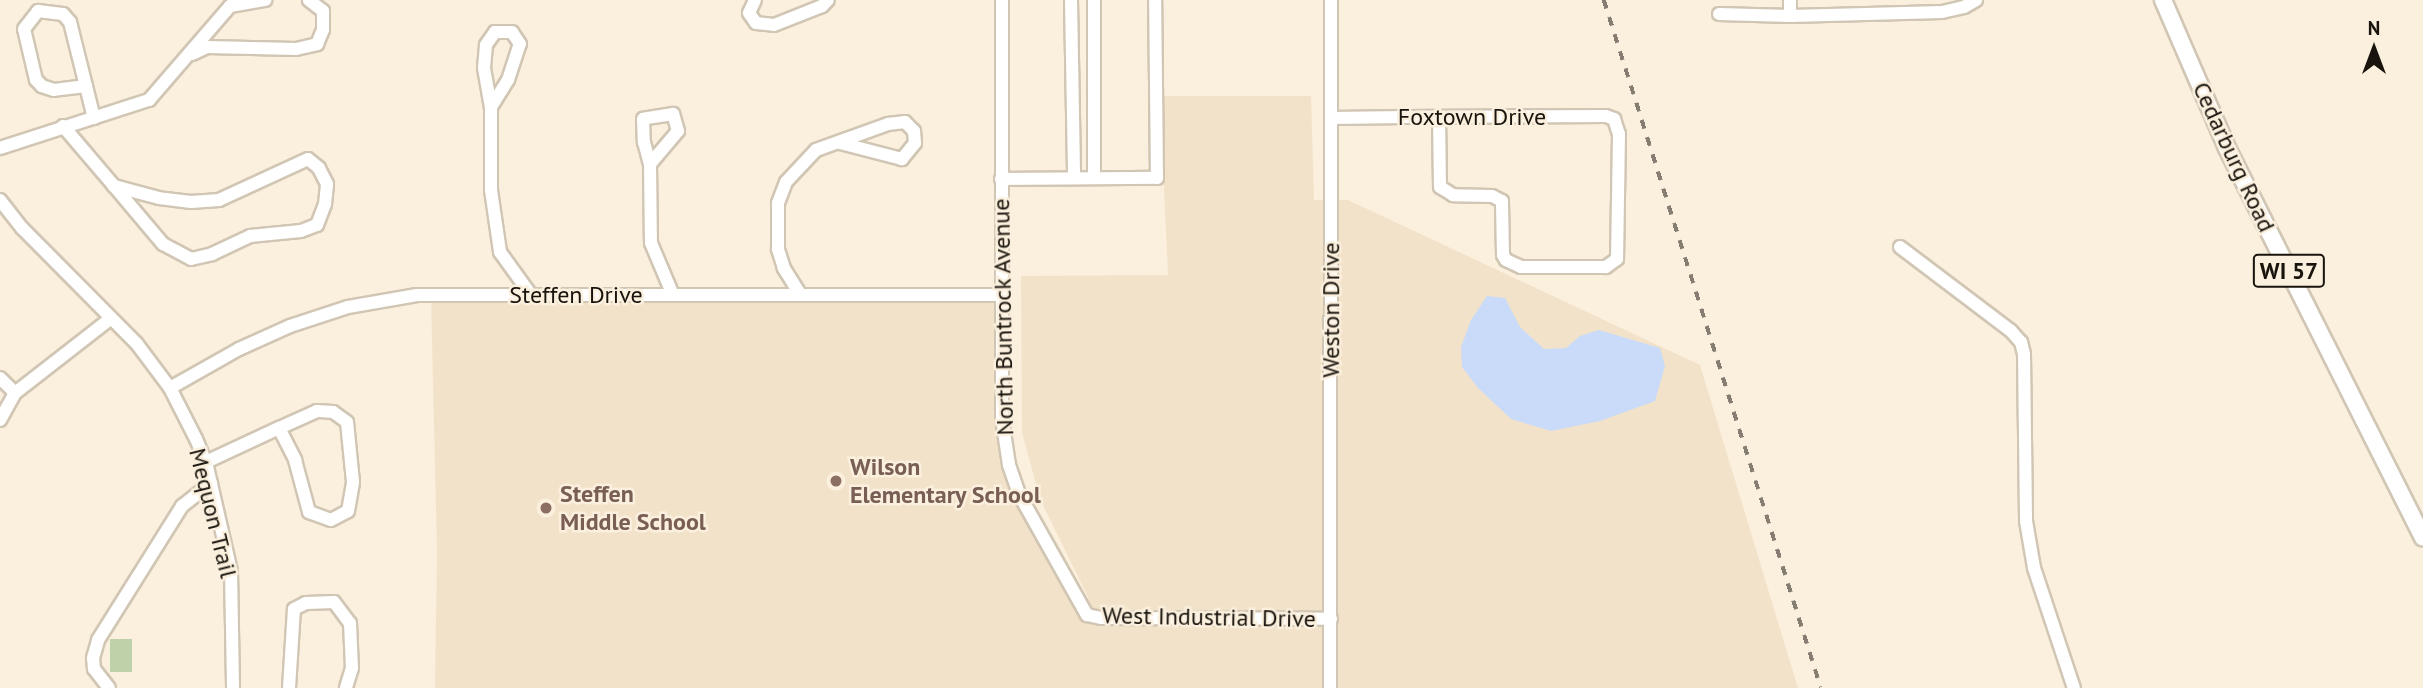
<!DOCTYPE html>
<style>
body{margin:0}
#map{position:relative;width:2423px;height:688px;overflow:hidden;background:#fbefdd;font-family:"PT Sans",sans-serif}
div>[style]{position:absolute}
.built>*{inset:0;background:#f2e2c9}
.green>*{inset:0;background:#bed1a8;transform-origin:0 0}
.water>*{inset:0;background:#c9dbf8}
.roads{filter:drop-shadow(2px 0 #d1c6b4) drop-shadow(-2px 0 #d1c6b4) drop-shadow(0 2px #d1c6b4) drop-shadow(0 -2px #d1c6b4)}
.minor>*{height:12px;margin:-6px;padding:0 6px;transform-origin:6px;border-radius:6px;background:#fff}
.major>*{height:16px;margin:-8px;padding:0 8px;transform-origin:8px;border-radius:8px;background:#fff}
.rail>*{height:3.5px;margin-top:-1.75px;transform-origin:0;background:repeating-linear-gradient(90deg,#857d71 0 9px,transparent 0 18px)}
.dots>*{width:19px;height:19px;translate:-50% -50%;box-sizing:border-box;border:4px solid #fbefdd;border-radius:50%}
span{translate:-50% -50%;white-space:nowrap;text-align:center;line-height:1.15;-webkit-text-stroke:5px #fbefdd;paint-order:stroke}
.shield-label span{padding:2px 5px;background:#fbefdd;border:2px solid;border-radius:5px;-webkit-text-stroke-width:0}
.shield-label{font-size:23px;color:#18140d;font-weight:700}
.street-label{font-size:24px;color:#18140d}
.education-label{font-size:24px;color:#785e54;font-weight:700}
.left{translate:0 -50%;text-align:left}
.north{position:absolute;left:2339px;top:14px;width:70px;height:70px;-webkit-text-stroke:5px #fbefdd;paint-order:stroke;rotate:0deg;font-size:19px;font-weight:700;line-height:28px;text-align:center;color:#18140d}
.north::after{content:'';display:block;margin:auto;width:24px;height:32px;background:#18140d;clip-path:polygon(50% 0,100% 100%,50% 72%,0 100%)}
</style>
<div id="map">
<div class="built">
<div style="clip-path:polygon(1164px 96px,1311px 96px,1314px 200px,1348px 200px,1700px 365px,1798px 688px,435px 688px,437px 551px,431px 295px,1001px 295px,1009px 465px,1088px 613px,1088px 597px,1040px 499px,1022px 432px,1021px 276px,1168px 275px,1164px 189px)"></div>
</div>
<div class="green">
<div style="left:110px;top:639px;width:22px;height:33px"></div>
</div>
<div class="water">
<div style="clip-path:polygon(1487px 296px,1505px 298px,1520px 327px,1544px 349px,1566px 348px,1580px 336px,1599px 330px,1660px 348px,1665px 366px,1655px 401px,1600px 421px,1551px 431px,1511px 419px,1478px 388px,1462px 367px,1461px 347px,1471px 320px)"></div>
</div>
<div class="roads">
<div class="minor">
<div style="left:755px;top:0;width:14px;rotate:115deg"></div>
<div style="left:749px;top:13px;width:12px;rotate:55deg"></div>
<div style="left:756px;top:23px;width:18px;rotate:6deg"></div>
<div style="left:774px;top:25px;width:52px;rotate:-21.6deg"></div>
<div style="left:822px;top:6px;width:8px;rotate:-45deg"></div>
<div style="left:1002px;top:0;width:419px;rotate:90deg"></div>
<div style="left:1002px;top:419px;width:47px;rotate:81.3deg"></div>
<div style="left:1009px;top:465px;width:31px;rotate:71deg"></div>
<div style="left:1019px;top:494px;width:139px;rotate:60.7deg"></div>
<div style="left:1087px;top:615px;width:14px;rotate:12deg"></div>
<div style="left:1101px;top:618px;width:230px;rotate:0.2deg"></div>
<div style="left:1071px;top:0;width:178px;rotate:89deg"></div>
<div style="left:1094px;top:0;width:178px;rotate:90deg"></div>
<div style="left:1790px;top:0;width:16px;rotate:90deg"></div>
<div style="left:1719px;top:14px;width:71px;rotate:1.6deg"></div>
<div style="left:1790px;top:16px;width:152px;rotate:-1.5deg"></div>
<div style="left:1942px;top:12px;width:23px;rotate:-13deg"></div>
<div style="left:1964px;top:7px;width:14px;rotate:-30deg"></div>
<div style="left:192px;top:54px;width:17px;rotate:-25deg"></div>
<div style="left:207px;top:47px;width:89px;rotate:1.3deg"></div>
<div style="left:296px;top:49px;width:22px;rotate:-13deg"></div>
<div style="left:317px;top:44px;width:15px;rotate:-67deg"></div>
<div style="left:323px;top:30px;width:19px;rotate:-90deg"></div>
<div style="left:323px;top:11px;width:18px;rotate:-142deg"></div>
<div style="left:86px;top:86px;width:32px;rotate:173deg"></div>
<div style="left:54px;top:90px;width:13px;rotate:-162deg"></div>
<div style="left:42px;top:86px;width:8px;rotate:-135deg"></div>
<div style="left:36px;top:80px;width:52px;rotate:-103.2deg"></div>
<div style="left:24px;top:29px;width:23px;rotate:-52deg"></div>
<div style="left:38px;top:11px;width:25px;rotate:7deg"></div>
<div style="left:63px;top:14px;width:11px;rotate:49deg"></div>
<div style="left:70px;top:22px;width:99px;rotate:76deg"></div>
<div style="left:491px;top:107px;width:32px;rotate:-58deg"></div>
<div style="left:508px;top:80px;width:38px;rotate:-72deg"></div>
<div style="left:520px;top:44px;width:14px;rotate:-124deg"></div>
<div style="left:512px;top:32px;width:17px;rotate:180deg"></div>
<div style="left:495px;top:32px;width:16px;rotate:125deg"></div>
<div style="left:486px;top:45px;width:23px;rotate:95deg"></div>
<div style="left:484px;top:68px;width:40px;rotate:80deg"></div>
<div style="left:491px;top:107px;width:83px;rotate:90deg"></div>
<div style="left:491px;top:190px;width:63px;rotate:81.7deg"></div>
<div style="left:500px;top:252px;width:53px;rotate:54.2deg"></div>
<div style="left:1331px;top:118px;width:75px;rotate:-0.8deg"></div>
<div style="left:1406px;top:117px;width:200px;rotate:-0.3deg"></div>
<div style="left:1606px;top:116px;width:9px;rotate:21deg"></div>
<div style="left:1614px;top:119px;width:16px;rotate:72deg"></div>
<div style="left:1619px;top:134px;width:125px;rotate:90.9deg"></div>
<div style="left:1617px;top:259px;width:14px;rotate:144deg"></div>
<div style="left:1606px;top:267px;width:85px;rotate:180deg"></div>
<div style="left:1521px;top:267px;width:17px;rotate:-155deg"></div>
<div style="left:1506px;top:260px;width:6px;rotate:-121deg"></div>
<div style="left:1503px;top:255px;width:54px;rotate:-91.1deg"></div>
<div style="left:1502px;top:201px;width:11px;rotate:-153deg"></div>
<div style="left:1492px;top:196px;width:39px;rotate:-179deg"></div>
<div style="left:1453px;top:195px;width:15px;rotate:-148deg"></div>
<div style="left:1440px;top:187px;width:70px;rotate:-90.8deg"></div>
<div style="left:63px;top:126px;width:79px;rotate:49.6deg"></div>
<div style="left:114px;top:186px;width:76px;rotate:49.8deg"></div>
<div style="left:163px;top:244px;width:32px;rotate:28deg"></div>
<div style="left:191px;top:259px;width:22px;rotate:-13deg"></div>
<div style="left:212px;top:254px;width:42px;rotate:-25.3deg"></div>
<div style="left:250px;top:236px;width:51px;rotate:-5.6deg"></div>
<div style="left:301px;top:231px;width:17px;rotate:-21deg"></div>
<div style="left:317px;top:225px;width:22px;rotate:-69deg"></div>
<div style="left:325px;top:204px;width:20px;rotate:-84deg"></div>
<div style="left:327px;top:184px;width:18px;rotate:-117deg"></div>
<div style="left:319px;top:168px;width:14px;rotate:-141deg"></div>
<div style="left:308px;top:159px;width:98px;rotate:155.3deg"></div>
<div style="left:219px;top:200px;width:28px;rotate:176deg"></div>
<div style="left:191px;top:202px;width:32px;rotate:-173deg"></div>
<div style="left:159px;top:198px;width:47px;rotate:-165.1deg"></div>
<div style="left:0;top:148px;width:157px;rotate:-17.9deg"></div>
<div style="left:149px;top:100px;width:124px;rotate:-49.2deg"></div>
<div style="left:230px;top:6px;width:36px;rotate:-10deg"></div>
<div style="left:650px;top:164px;width:43px;rotate:-49.7deg"></div>
<div style="left:678px;top:131px;width:18px;rotate:-106deg"></div>
<div style="left:673px;top:114px;width:30px;rotate:171deg"></div>
<div style="left:643px;top:119px;width:23px;rotate:88deg"></div>
<div style="left:644px;top:142px;width:23px;rotate:75deg"></div>
<div style="left:650px;top:164px;width:79px;rotate:89.3deg"></div>
<div style="left:651px;top:243px;width:56px;rotate:67.1deg"></div>
<div style="left:1001px;top:179px;width:156px;rotate:-0.4deg"></div>
<div style="left:1157px;top:178px;width:178px;rotate:-90.6deg"></div>
<div style="left:0;top:200px;width:36px;rotate:52deg"></div>
<div style="left:22px;top:228px;width:163px;rotate:45.2deg"></div>
<div style="left:137px;top:344px;width:55px;rotate:53.1deg"></div>
<div style="left:170px;top:388px;width:57px;rotate:63deg"></div>
<div style="left:196px;top:439px;width:25px;rotate:67deg"></div>
<div style="left:206px;top:462px;width:112px;rotate:77.1deg"></div>
<div style="left:231px;top:571px;width:117px;rotate:89deg"></div>
<div style="left:1900px;top:247px;width:139px;rotate:37.1deg"></div>
<div style="left:2011px;top:331px;width:15px;rotate:48deg"></div>
<div style="left:2021px;top:342px;width:12px;rotate:76deg"></div>
<div style="left:2024px;top:354px;width:167px;rotate:89.3deg"></div>
<div style="left:2026px;top:521px;width:48px;rotate:80.3deg"></div>
<div style="left:2034px;top:568px;width:126px;rotate:71.6deg"></div>
<div style="left:800px;top:294px;width:31px;rotate:-122deg"></div>
<div style="left:784px;top:268px;width:20px;rotate:-108deg"></div>
<div style="left:778px;top:249px;width:46px;rotate:-90deg"></div>
<div style="left:778px;top:203px;width:22px;rotate:-69deg"></div>
<div style="left:786px;top:182px;width:44px;rotate:-46.8deg"></div>
<div style="left:816px;top:150px;width:77px;rotate:-19.9deg"></div>
<div style="left:888px;top:124px;width:17px;rotate:-7deg"></div>
<div style="left:905px;top:122px;width:13px;rotate:45deg"></div>
<div style="left:914px;top:131px;width:12px;rotate:85deg"></div>
<div style="left:915px;top:143px;width:21px;rotate:129deg"></div>
<div style="left:902px;top:159px;width:64px;rotate:-165.5deg"></div>
<div style="left:0;top:378px;width:21px;rotate:45deg"></div>
<div style="left:170px;top:388px;width:79px;rotate:-29.5deg"></div>
<div style="left:239px;top:349px;width:56px;rotate:-24.3deg"></div>
<div style="left:290px;top:326px;width:61px;rotate:-18.1deg"></div>
<div style="left:348px;top:307px;width:70px;rotate:-9.9deg"></div>
<div style="left:417px;top:295px;width:584px"></div>
<div style="left:0;top:420px;width:31px;rotate:-61deg"></div>
<div style="left:15px;top:393px;width:120px;rotate:-37.9deg"></div>
<div style="left:206px;top:462px;width:81px;rotate:-25deg"></div>
<div style="left:279px;top:428px;width:36px;rotate:63deg"></div>
<div style="left:295px;top:460px;width:54px;rotate:74.9deg"></div>
<div style="left:309px;top:512px;width:23px;rotate:20deg"></div>
<div style="left:331px;top:520px;width:19px;rotate:-28deg"></div>
<div style="left:348px;top:511px;width:29px;rotate:-80deg"></div>
<div style="left:353px;top:482px;width:60px;rotate:-95.7deg"></div>
<div style="left:347px;top:422px;width:17px;rotate:-144deg"></div>
<div style="left:333px;top:412px;width:16px;rotate:-176deg"></div>
<div style="left:317px;top:411px;width:42px;rotate:155.9deg"></div>
<div style="left:109px;top:688px;width:24px;rotate:-128deg"></div>
<div style="left:94px;top:669px;width:11px;rotate:-95deg"></div>
<div style="left:93px;top:658px;width:19px;rotate:-74deg"></div>
<div style="left:98px;top:640px;width:158px;rotate:-57.9deg"></div>
<div style="left:182px;top:506px;width:37px;rotate:-38deg"></div>
<div style="left:289px;top:688px;width:79px;rotate:-86.4deg"></div>
<div style="left:294px;top:609px;width:13px;rotate:-27deg"></div>
<div style="left:306px;top:603px;width:28px;rotate:-2deg"></div>
<div style="left:334px;top:602px;width:26px;rotate:53deg"></div>
<div style="left:350px;top:623px;width:45px;rotate:87.5deg"></div>
<div style="left:352px;top:668px;width:21px;rotate:107deg"></div>
<div style="left:1330px;top:688px;width:688px;rotate:-89.92deg"></div>
</div>
<div class="major">
<div style="left:2163px;top:0;width:161px;rotate:66.6deg"></div>
<div style="left:2227px;top:148px;width:436px;rotate:63.3deg"></div>
</div>
</div>
<div class="rail">
<div style="left:1604px;top:0;width:721px;rotate:72.49deg"></div>
</div>
<div class="dots">
<div style="left:836px;top:481px;background:#8d6e63"></div>
<div style="left:546px;top:508px;background:#8d6e63"></div>
</div>
<div class="shield-label">
<span style="left:2289px;top:271px">WI 57</span>
</div>
<div class="street-label">
<span style="left:1472px;top:117px">Foxtown Drive</span>
<span style="left:2234px;top:157px;rotate:65deg">Cedarburg Road</span>
<span style="left:576px;top:295px">Steffen Drive</span>
<span style="left:1331px;top:310px;rotate:-90deg">Weston Drive</span>
<span style="left:1003px;top:317px;rotate:-91deg">North Buntrock Avenue</span>
<span style="left:213px;top:513px;rotate:76deg">Mequon Trail</span>
<span style="left:1209px;top:617px;rotate:1deg">West Industrial Drive</span>
</div>
<div class="education-label">
<span class="left" style="left:850px;top:481px">Wilson<br>Elementary School</span>
<span class="left" style="left:560px;top:508px">Steffen<br>Middle School</span>
</div>
<div class="north">N</div>
</div>
